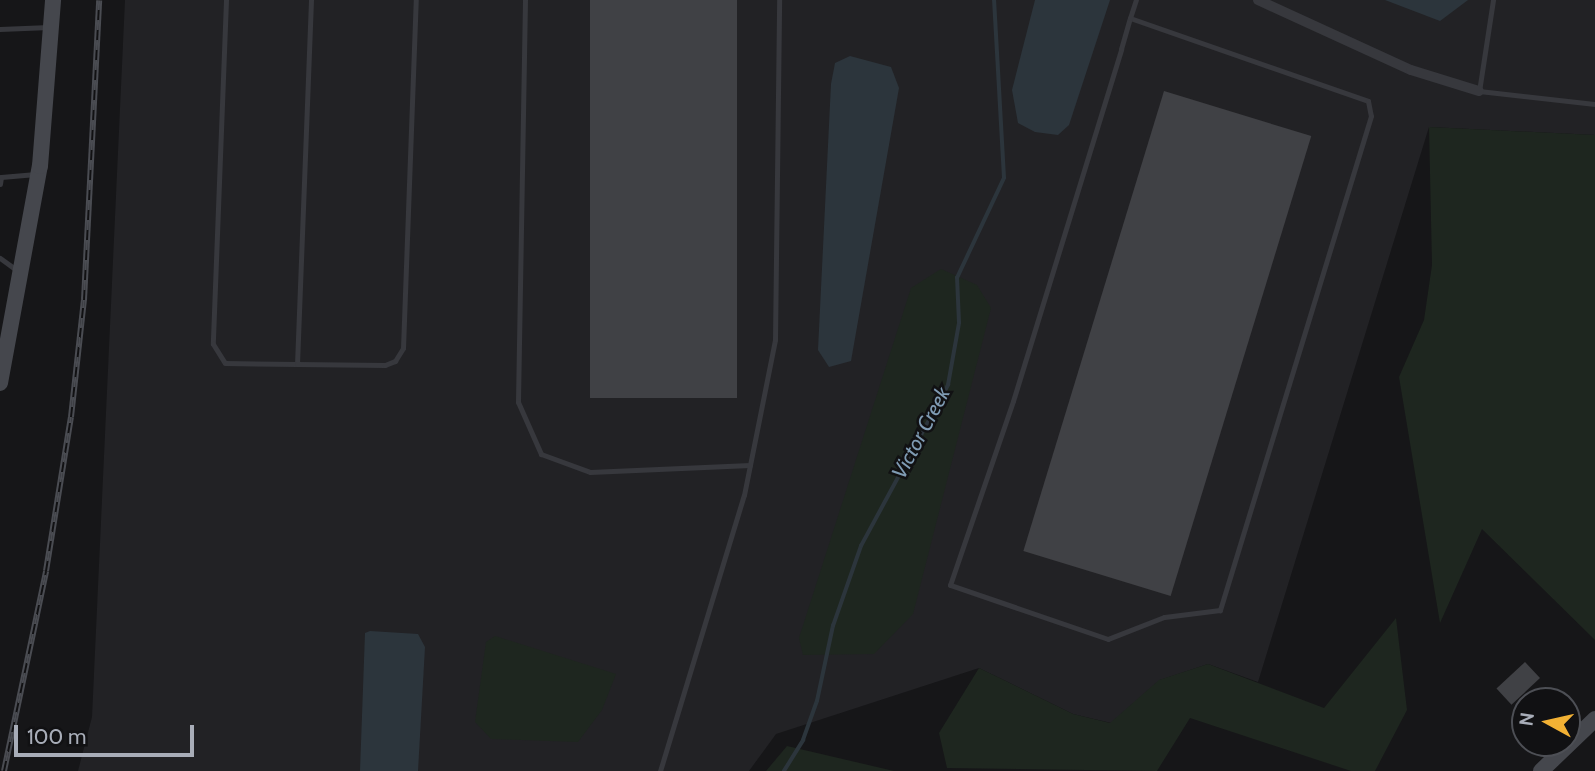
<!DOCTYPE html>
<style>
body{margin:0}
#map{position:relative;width:1595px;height:771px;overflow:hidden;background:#161618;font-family:Cabin,sans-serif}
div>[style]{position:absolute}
.built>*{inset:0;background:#222225}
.green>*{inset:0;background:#1e261f}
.water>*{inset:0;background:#2c353c}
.stream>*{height:3.5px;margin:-1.75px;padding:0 1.75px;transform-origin:1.75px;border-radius:1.75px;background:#2c353c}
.building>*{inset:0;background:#404145;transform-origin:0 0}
.lane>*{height:5px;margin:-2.5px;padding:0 2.5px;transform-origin:2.5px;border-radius:2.5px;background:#37383d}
.street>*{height:10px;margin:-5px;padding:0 5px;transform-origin:5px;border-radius:5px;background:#37383d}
.secondary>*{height:16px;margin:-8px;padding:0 8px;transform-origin:8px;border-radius:8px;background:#45474d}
.rail>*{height:6px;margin-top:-3px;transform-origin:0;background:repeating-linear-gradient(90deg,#111113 0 10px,#4a4c52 0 20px);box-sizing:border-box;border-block:2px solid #4a4c52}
span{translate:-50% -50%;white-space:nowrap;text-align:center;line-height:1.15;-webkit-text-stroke:5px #111113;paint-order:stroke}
.water-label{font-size:21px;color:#7f9bb3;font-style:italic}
.north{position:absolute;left:1511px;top:687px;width:70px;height:70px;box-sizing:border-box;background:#111113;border:2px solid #4d4f55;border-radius:50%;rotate:278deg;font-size:19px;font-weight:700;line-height:28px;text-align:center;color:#a8adb8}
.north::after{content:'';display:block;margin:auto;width:24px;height:32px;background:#f2b134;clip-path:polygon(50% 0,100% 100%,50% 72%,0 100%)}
.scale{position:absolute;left:14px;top:725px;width:180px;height:32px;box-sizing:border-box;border:4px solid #a8adb8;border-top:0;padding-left:9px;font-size:21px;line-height:24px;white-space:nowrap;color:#a8adb8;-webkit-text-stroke:5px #111113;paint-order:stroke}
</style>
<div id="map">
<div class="built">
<div style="clip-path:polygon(125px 0,1595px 0,1595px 135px,1429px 127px,1258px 682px,1208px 664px,1160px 680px,1111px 723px,1073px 714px,979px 668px,776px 734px,749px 771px,78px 771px,92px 717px)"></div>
</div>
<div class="green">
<div style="clip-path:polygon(1429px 127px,1595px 135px,1595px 640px,1482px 529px,1440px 623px,1399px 377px,1424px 320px,1432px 265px)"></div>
<div style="clip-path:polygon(941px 269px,977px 285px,991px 308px,913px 614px,874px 654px,803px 655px,799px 638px,911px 288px)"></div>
<div style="clip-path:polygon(1396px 618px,1407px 710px,1375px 771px,1351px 771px,1190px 718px,1157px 771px,947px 768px,939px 733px,979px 668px,1073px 714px,1110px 723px,1159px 680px,1208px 664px,1324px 708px)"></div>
<div style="clip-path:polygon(495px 636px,616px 674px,602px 710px,578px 742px,491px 739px,475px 722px,486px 642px)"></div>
<div style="clip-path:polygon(787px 746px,894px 771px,766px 771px)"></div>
</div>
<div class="water">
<div style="clip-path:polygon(1035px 0,1110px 0,1069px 125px,1058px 135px,1035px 132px,1018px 123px,1012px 90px)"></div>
<div style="clip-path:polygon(1385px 0,1468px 0,1440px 21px)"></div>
<div style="clip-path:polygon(850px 56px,891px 67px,899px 88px,851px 361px,829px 367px,818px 350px,831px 84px,835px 63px)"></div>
<div style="clip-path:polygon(370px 631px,418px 634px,425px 647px,418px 771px,360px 771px,365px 633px)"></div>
</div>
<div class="stream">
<div style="left:784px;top:771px;width:36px;rotate:-58deg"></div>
<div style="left:803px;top:740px;width:41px;rotate:-70.3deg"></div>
<div style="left:817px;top:701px;width:77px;rotate:-78deg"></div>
<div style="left:833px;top:626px;width:85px;rotate:-70.7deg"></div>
<div style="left:861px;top:546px;width:183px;rotate:-61.6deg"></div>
<div style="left:948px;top:385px;width:63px;rotate:-79.9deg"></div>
<div style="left:959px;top:323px;width:45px;rotate:-92.5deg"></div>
<div style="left:957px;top:278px;width:110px;rotate:-64.8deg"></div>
<div style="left:1004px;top:178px;width:178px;rotate:-93.2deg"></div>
</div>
<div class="building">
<div style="left:590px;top:0;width:147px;height:398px"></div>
<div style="left:1164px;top:91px;width:154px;height:481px;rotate:17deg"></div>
<div style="left:1525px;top:662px;width:22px;height:39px;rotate:47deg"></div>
</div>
<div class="lane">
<div style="left:226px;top:0;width:344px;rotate:92.2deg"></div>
<div style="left:213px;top:344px;width:22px;rotate:58deg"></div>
<div style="left:225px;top:363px;width:72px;rotate:0.8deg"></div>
<div style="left:311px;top:0;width:364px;rotate:92.2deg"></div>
<div style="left:297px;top:364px;width:88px;rotate:0.7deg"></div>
<div style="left:385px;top:365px;width:11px;rotate:-22deg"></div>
<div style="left:395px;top:361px;width:15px;rotate:-58deg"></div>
<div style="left:403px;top:348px;width:348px;rotate:-87.9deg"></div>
<div style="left:525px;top:0;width:402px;rotate:91deg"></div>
<div style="left:518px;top:402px;width:57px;rotate:66.1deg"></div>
<div style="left:541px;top:454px;width:52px;rotate:20.2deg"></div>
<div style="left:590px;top:472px;width:160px;rotate:-2.5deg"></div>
<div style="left:1493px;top:0;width:92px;rotate:98.7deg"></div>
<div style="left:1479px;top:91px;width:117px;rotate:6.4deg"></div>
<div style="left:1130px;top:18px;width:252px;rotate:19.2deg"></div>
<div style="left:1368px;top:101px;width:15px;rotate:79deg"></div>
<div style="left:1371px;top:116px;width:517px;rotate:107deg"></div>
<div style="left:1220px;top:610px;width:56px;rotate:172.9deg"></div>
<div style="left:1164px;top:617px;width:60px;rotate:158.6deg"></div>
<div style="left:1108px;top:639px;width:167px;rotate:-161.1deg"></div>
<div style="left:950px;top:585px;width:194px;rotate:-71.1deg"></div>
<div style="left:1013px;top:401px;width:368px;rotate:-72.9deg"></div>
<div style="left:1121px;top:49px;width:32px;rotate:-74deg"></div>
<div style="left:1130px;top:18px;width:19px;rotate:-72deg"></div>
<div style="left:0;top:29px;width:49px;rotate:-2.3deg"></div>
<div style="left:0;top:184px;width:7px;rotate:-82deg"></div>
<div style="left:1px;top:177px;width:35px;rotate:-5deg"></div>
<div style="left:0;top:258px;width:24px;rotate:36deg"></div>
<div style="left:660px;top:771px;width:288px;rotate:-73.1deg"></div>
<div style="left:744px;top:495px;width:158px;rotate:-78.7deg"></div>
<div style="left:775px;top:340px;width:340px;rotate:-89.3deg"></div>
</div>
<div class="street">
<div style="left:1258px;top:0;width:168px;rotate:24.6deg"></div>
<div style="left:1411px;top:70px;width:71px;rotate:17.2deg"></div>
</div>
<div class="secondary">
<div style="left:0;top:383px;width:221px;rotate:-79.6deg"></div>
<div style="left:40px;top:166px;width:167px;rotate:-85.5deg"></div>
<div style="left:1541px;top:771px;width:75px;rotate:-43.9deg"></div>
</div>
<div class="rail">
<div style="left:4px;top:771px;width:204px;rotate:-78.1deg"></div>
<div style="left:46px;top:571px;width:156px;rotate:-80.8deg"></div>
<div style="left:71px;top:417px;width:118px;rotate:-83.7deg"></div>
<div style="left:84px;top:300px;width:300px;rotate:-87.1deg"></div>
</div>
<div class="water-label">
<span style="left:921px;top:433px;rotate:-62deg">Victor Creek</span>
</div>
<div class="north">N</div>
<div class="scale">100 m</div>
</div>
